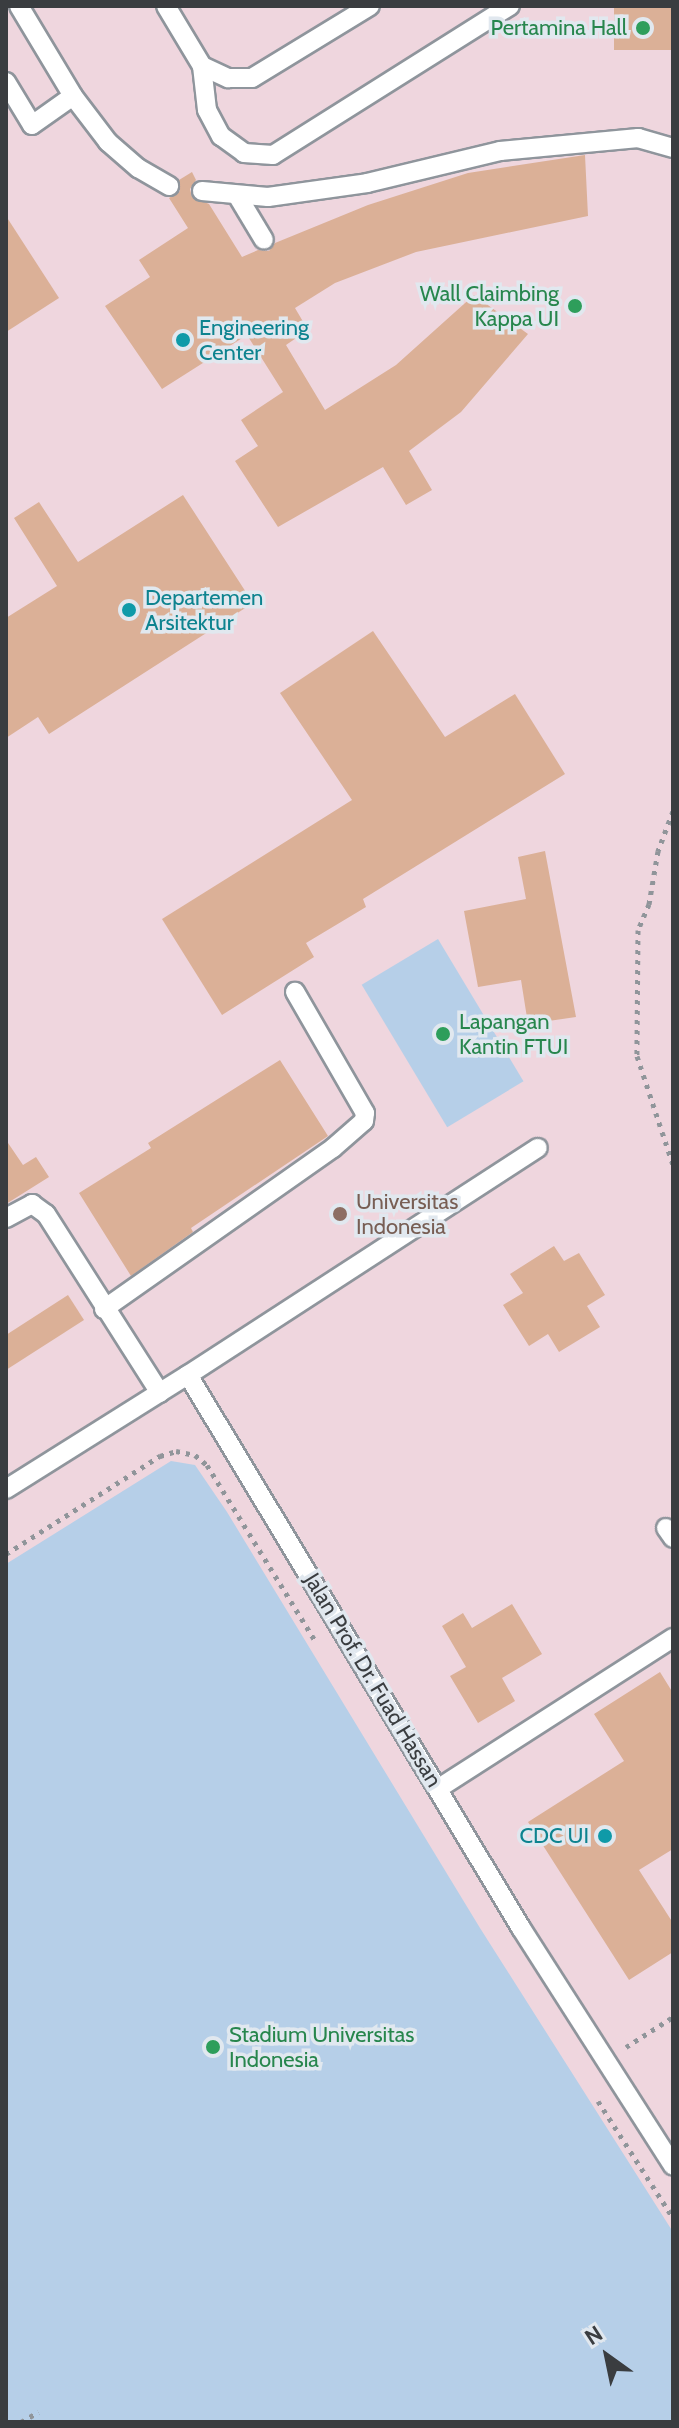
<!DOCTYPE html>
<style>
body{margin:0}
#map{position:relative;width:679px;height:2428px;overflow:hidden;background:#e1e8ef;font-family:Cabin,sans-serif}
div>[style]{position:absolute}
.education>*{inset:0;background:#efd6de;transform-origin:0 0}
.green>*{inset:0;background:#b6cfe8;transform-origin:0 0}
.building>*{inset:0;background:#dbb097;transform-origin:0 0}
.path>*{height:5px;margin-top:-2.5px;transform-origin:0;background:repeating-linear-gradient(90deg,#90959a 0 4px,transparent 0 10px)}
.roads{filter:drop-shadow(2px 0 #8f959c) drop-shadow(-2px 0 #8f959c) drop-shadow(0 2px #8f959c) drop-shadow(0 -2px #8f959c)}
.service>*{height:18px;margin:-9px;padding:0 9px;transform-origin:9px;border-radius:9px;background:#fff}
.dots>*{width:22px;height:22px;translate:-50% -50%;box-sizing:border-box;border:4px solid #e1e8ef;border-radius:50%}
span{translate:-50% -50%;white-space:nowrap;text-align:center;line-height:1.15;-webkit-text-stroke:7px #e1e8ef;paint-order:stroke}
.leisure-label{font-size:22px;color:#27864d}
.right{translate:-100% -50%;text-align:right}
.left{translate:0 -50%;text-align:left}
.culture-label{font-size:22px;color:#0d838f}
.education-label{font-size:22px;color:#785e54}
.street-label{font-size:22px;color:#3a3d40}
.frame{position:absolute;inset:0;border:8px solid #3a3d40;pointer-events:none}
.north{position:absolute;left:567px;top:2316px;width:80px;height:80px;-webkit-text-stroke:6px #e1e8ef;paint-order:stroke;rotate:327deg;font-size:22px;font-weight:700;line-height:32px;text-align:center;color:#3a3d40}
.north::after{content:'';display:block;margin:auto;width:28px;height:36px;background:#3a3d40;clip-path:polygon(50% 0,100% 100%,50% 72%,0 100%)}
</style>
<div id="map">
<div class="education">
<div style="left:6px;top:6px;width:667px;height:2416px"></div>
</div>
<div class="green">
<div style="left:438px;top:939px;width:166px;height:89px;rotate:59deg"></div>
<div style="clip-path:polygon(171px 1461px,195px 1465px,227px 1512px,480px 1928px,673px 2232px,673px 2422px,6px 2422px,6px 1564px)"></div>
</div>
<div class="building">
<div style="left:614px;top:6px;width:59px;height:44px"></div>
<div style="clip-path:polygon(585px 155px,588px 216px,416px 252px,335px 283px,295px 308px,308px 330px,286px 345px,325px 410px,396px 365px,474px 295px,528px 334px,461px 412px,409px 451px,432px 490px,406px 505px,383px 467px,278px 527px,235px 461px,258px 446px,241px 420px,283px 392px,247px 335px,162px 389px,105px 306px,150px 277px,139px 260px,188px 228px,169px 198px,180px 191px,179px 180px,192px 172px,196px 180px,190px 189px,192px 197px,209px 204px,242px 257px,258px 250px,269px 251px,275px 243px,368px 205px,468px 173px)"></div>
<div style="clip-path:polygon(6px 216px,59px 298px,6px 332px)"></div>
<div style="clip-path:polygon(183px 495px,253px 603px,49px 734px,38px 717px,6px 738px,6px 618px,57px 586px,14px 518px,39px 502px,78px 562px)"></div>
<div style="clip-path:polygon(373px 631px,445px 737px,515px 694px,565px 774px,363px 899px,366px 907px,306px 943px,314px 957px,222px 1015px,162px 919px,352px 800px,280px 693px)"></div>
<div style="clip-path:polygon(545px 851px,576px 1017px,528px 1024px,521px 980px,478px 987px,464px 911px,526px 899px,518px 857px)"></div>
<div style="clip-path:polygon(280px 1060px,328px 1136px,191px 1228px,193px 1232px,131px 1276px,79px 1193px,151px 1148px,148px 1143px)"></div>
<div style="clip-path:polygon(6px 1140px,23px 1165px,36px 1157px,49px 1177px,6px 1204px)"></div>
<div style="clip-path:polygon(554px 1246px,564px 1261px,579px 1253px,605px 1295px,587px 1306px,600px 1327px,559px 1352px,548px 1334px,529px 1346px,503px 1305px,523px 1293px,510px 1274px)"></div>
<div style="clip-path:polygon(68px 1295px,84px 1320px,6px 1370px,6px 1335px)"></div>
<div style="clip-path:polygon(512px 1604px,542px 1654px,502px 1678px,515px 1701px,478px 1723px,450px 1676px,466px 1667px,442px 1626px,463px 1613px,472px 1628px)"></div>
<div style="clip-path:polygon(660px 1672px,673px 1693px,673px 1849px,639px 1870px,673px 1923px,673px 1952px,629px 1980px,528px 1822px,624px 1761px,594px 1714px)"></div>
</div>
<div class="path">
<div style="left:673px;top:811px;width:43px;rotate:110.6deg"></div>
<div style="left:658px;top:851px;width:54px;rotate:99.6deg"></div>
<div style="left:649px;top:904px;width:28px;rotate:113deg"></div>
<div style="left:638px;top:930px;width:126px;rotate:90.5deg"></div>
<div style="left:637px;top:1056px;width:115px;rotate:71.7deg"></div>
<div style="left:6px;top:1554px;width:183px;rotate:-32.5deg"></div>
<div style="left:160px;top:1456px;width:17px;rotate:-17deg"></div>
<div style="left:176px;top:1451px;width:19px;rotate:12deg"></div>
<div style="left:195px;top:1455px;width:16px;rotate:40deg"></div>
<div style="left:207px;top:1465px;width:208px;rotate:58.4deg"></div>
<div style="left:626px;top:2047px;width:56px;rotate:-32.6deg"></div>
<div style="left:598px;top:2101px;width:139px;rotate:57.3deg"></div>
<div style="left:21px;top:2422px;width:20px;rotate:-30deg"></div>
</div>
<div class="roads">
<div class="service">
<div style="left:19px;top:6px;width:105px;rotate:59deg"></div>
<div style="left:166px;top:6px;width:70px;rotate:59deg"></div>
<div style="left:202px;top:66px;width:29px;rotate:25deg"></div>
<div style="left:228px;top:78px;width:24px"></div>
<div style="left:252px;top:78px;width:138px;rotate:-31.4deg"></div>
<div style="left:202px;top:66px;width:44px;rotate:83.5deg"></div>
<div style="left:207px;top:110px;width:30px;rotate:62deg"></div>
<div style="left:221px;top:136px;width:29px;rotate:36deg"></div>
<div style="left:244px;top:153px;width:29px;rotate:4deg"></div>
<div style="left:273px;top:155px;width:280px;rotate:-32.2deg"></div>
<div style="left:6px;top:82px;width:50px;rotate:58.8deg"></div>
<div style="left:32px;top:125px;width:50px;rotate:-35.3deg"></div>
<div style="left:73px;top:96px;width:58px;rotate:52.7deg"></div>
<div style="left:108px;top:142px;width:40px;rotate:41deg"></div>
<div style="left:138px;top:168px;width:36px;rotate:30deg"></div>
<div style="left:202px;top:191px;width:66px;rotate:5.2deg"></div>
<div style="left:268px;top:197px;width:100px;rotate:-8deg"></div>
<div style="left:367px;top:183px;width:137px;rotate:-13.5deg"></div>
<div style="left:500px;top:151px;width:139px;rotate:-5.4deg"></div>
<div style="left:638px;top:138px;width:36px;rotate:16deg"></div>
<div style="left:237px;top:195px;width:52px;rotate:59deg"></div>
<div style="left:6px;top:1218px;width:30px;rotate:-28deg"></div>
<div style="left:32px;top:1204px;width:17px;rotate:36deg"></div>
<div style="left:46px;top:1214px;width:212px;rotate:57.5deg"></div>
<div style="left:104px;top:1309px;width:280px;rotate:-35.1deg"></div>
<div style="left:333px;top:1148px;width:41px;rotate:-41.1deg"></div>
<div style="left:364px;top:1121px;width:8px;rotate:-83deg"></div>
<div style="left:365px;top:1113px;width:140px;rotate:-120deg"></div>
<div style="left:188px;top:1375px;width:417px;rotate:-33deg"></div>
<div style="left:6px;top:1489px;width:215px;rotate:-32.1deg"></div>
<div style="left:188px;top:1375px;width:646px;rotate:58.94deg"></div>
<div style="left:521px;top:1928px;width:282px;rotate:57.4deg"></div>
<div style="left:666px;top:1528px;width:12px;rotate:55deg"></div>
<div style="left:439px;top:1788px;width:278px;rotate:-32.7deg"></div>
</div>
</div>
<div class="dots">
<div style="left:643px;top:28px;background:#2e9e5b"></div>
<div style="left:575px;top:306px;background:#2e9e5b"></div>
<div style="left:183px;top:340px;background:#0f9aa8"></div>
<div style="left:129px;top:610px;background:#0f9aa8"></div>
<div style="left:443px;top:1034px;background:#2e9e5b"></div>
<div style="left:340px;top:1214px;background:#8d6e63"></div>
<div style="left:605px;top:1836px;background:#0f9aa8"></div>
<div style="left:213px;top:2047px;background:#2e9e5b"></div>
</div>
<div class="leisure-label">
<span class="right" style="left:627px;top:28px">Pertamina Hall</span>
<span class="right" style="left:559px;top:306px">Wall Claimbing<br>Kappa UI</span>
<span class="left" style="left:459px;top:1034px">Lapangan<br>Kantin FTUI</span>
<span class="left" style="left:229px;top:2047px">Stadium Universitas<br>Indonesia</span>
</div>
<div class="culture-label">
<span class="left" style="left:199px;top:340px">Engineering<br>Center</span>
<span class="left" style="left:145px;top:610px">Departemen<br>Arsitektur</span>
<span class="right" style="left:589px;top:1836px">CDC UI</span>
</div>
<div class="education-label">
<span class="left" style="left:356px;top:1214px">Universitas<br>Indonesia</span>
</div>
<div class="street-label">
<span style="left:373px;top:1680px;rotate:59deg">Jalan Prof. Dr. Fuad Hassan</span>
</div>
<div class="frame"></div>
<div class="north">N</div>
</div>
